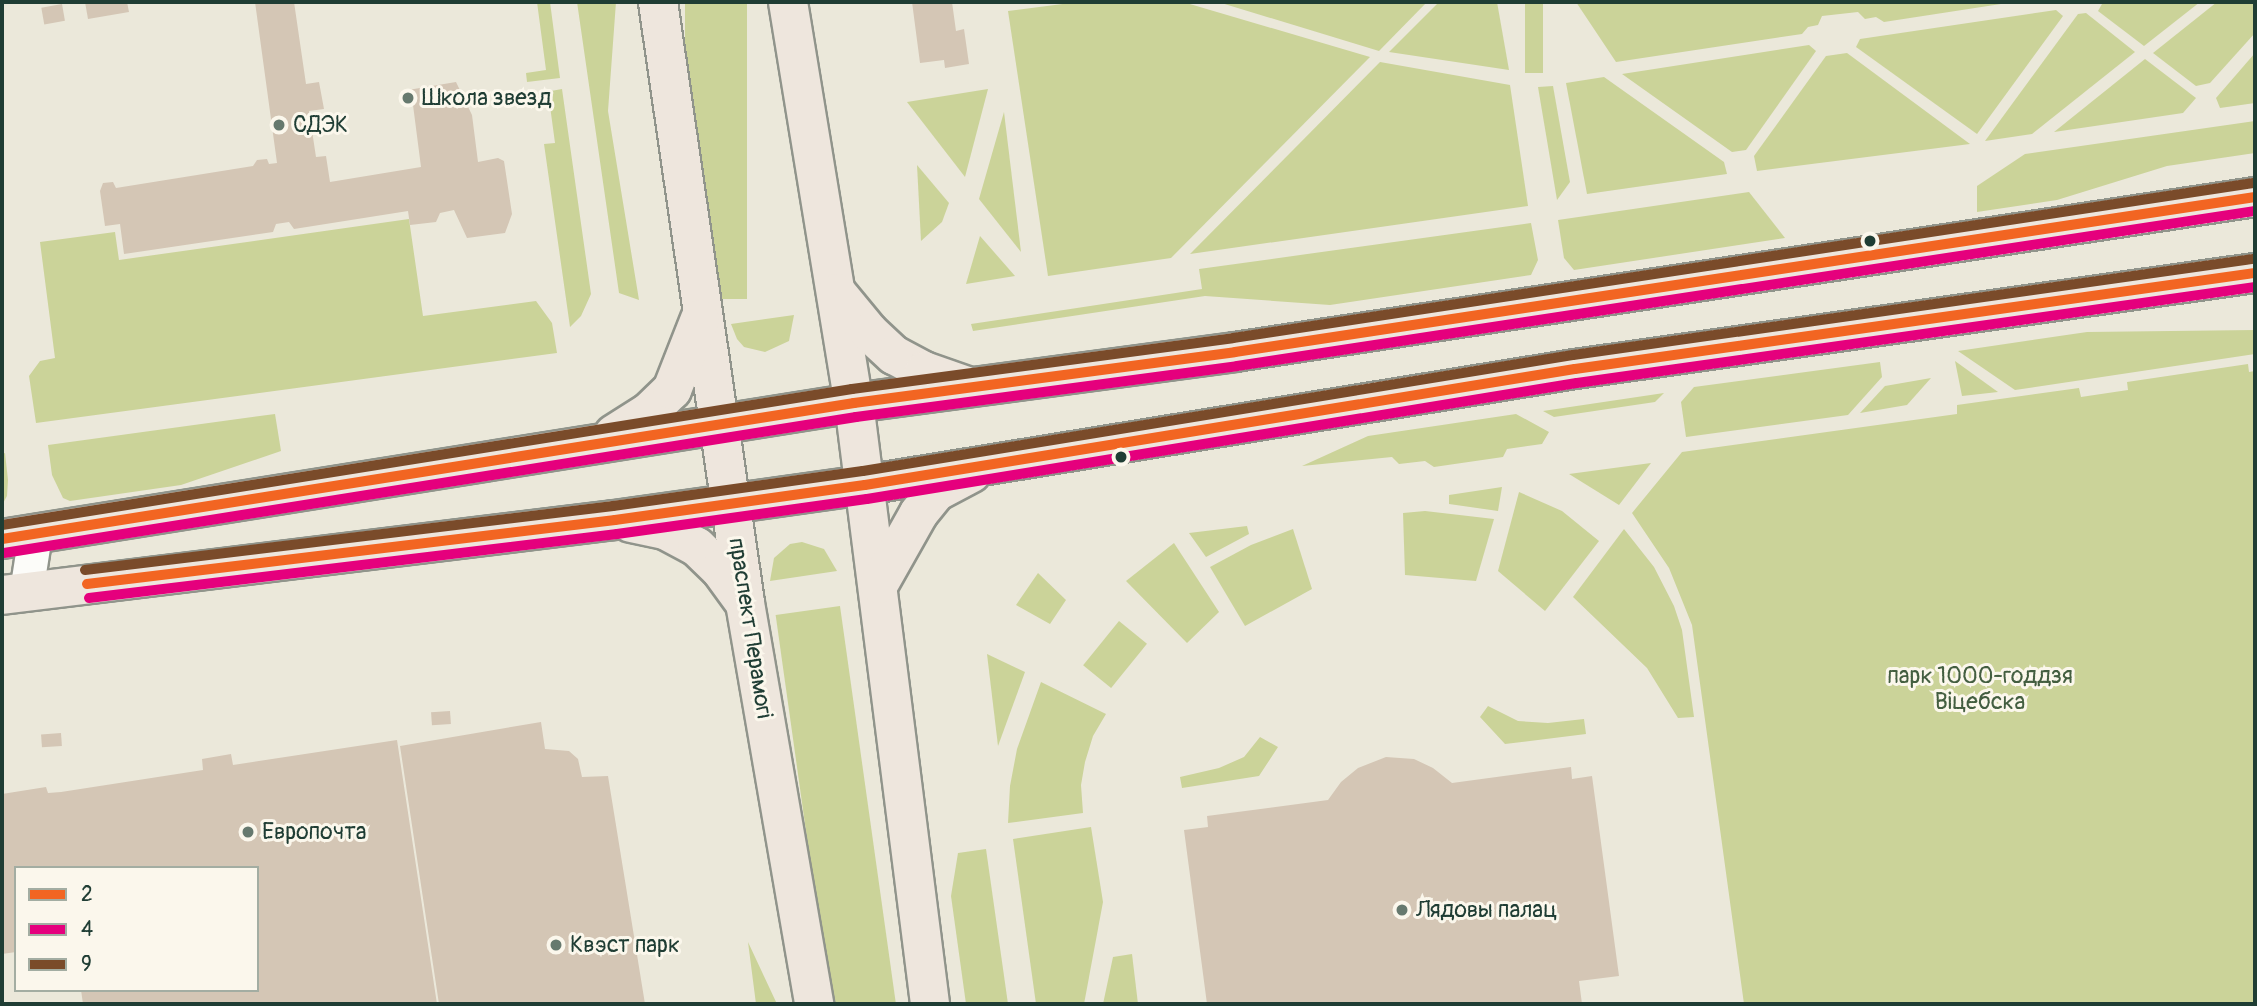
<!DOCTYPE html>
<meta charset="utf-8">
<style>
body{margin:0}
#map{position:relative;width:2257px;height:1006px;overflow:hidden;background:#ebe8da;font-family:Pangolin,sans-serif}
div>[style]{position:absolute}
.green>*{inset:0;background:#cbd399;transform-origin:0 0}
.building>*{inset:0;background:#d4c6b5;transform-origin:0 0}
.roads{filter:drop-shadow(2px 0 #90948b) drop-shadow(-2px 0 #90948b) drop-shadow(0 2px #90948b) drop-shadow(0 -2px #90948b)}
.street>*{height:33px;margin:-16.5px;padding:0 16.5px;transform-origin:16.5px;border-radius:16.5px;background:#fcfcf9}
.primary>*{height:38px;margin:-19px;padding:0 19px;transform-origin:19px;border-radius:19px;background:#eee6dd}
.bus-1>*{height:10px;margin:-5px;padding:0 5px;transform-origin:5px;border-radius:5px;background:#f26522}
.bus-2>*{height:10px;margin:-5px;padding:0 5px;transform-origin:5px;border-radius:5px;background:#e5007d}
.bus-3>*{height:10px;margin:-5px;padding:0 5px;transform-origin:5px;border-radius:5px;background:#7a4b2a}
.dots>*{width:19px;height:19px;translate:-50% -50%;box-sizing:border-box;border:4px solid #fbf7ec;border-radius:50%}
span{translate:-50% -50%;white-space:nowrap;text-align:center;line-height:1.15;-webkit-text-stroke:6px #fbf7ec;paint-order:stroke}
.poi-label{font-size:23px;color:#1f3d34}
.left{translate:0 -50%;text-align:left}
.street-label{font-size:23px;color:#1f3d34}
.park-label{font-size:23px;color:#435e40}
.frame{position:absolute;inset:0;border:4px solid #1f3d34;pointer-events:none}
.legend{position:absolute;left:14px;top:866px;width:245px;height:126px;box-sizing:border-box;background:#fbf7ec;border:2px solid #a3ada2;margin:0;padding:9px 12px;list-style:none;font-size:21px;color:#1f3d34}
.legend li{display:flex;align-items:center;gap:14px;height:35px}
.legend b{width:35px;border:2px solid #a3ada2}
</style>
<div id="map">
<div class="green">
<div style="clip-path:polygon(537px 2px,550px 2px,560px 78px,527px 82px,526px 73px,546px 70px)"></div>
<div style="clip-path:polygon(577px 2px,616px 2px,608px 111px,639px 300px,619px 293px)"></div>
<div style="left:685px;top:2px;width:62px;height:297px"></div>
<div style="clip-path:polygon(1078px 2px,1183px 2px,1370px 57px,1171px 258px,1048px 276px,1008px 11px)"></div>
<div style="clip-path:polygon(1218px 2px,1427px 2px,1379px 51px)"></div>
<div style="clip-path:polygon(1439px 2px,1497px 2px,1509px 70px,1389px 52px)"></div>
<div style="left:1525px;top:2px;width:18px;height:71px"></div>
<div style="clip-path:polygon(1576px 2px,2014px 2px,1884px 22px,1876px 17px,1865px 19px,1858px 12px,1822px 16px,1818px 25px,1808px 27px,1802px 34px,1616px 62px)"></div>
<div style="clip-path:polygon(2116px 2px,2200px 2px,2144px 46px,2098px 11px,2102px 4px)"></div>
<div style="clip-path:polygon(2217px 2px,2255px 2px,2255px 33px,2210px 83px,2196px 86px,2153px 53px)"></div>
<div style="clip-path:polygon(2056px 10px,2063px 16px,1977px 134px,1856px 47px,1860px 39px)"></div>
<div style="clip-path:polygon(2086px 13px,2135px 52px,2032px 134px,1985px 141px,2078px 14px)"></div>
<div style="clip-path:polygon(1809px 45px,1816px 51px,1746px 150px,1732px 152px,1622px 74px)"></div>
<div style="clip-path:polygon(1847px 53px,1970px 144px,1757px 171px,1754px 156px,1826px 56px)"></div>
<div style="clip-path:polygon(2255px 53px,2255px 103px,2220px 108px,2216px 98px)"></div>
<div style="clip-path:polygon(2145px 59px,2196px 98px,2183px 113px,2054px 132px)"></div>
<div style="clip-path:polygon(1380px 62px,1510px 85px,1528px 206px,1190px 254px)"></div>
<div style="clip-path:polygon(1604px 77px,1724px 162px,1727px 174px,1587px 194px,1566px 83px)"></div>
<div style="clip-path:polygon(1553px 86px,1570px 182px,1557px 200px,1538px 87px)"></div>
<div style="clip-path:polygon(562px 89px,591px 294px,581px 316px,570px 327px,544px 144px,555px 143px,550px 106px,531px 108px,529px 95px)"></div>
<div style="clip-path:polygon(988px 89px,965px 177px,907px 102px)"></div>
<div style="clip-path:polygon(1004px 112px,1021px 252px,979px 199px)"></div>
<div style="clip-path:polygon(2255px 121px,2255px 153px,2167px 166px,2057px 200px,1977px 212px,1977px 186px,2025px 154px)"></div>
<div style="clip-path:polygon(917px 165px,949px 203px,942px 222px,921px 241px)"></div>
<div style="clip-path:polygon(1749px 192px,1785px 238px,1574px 270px,1564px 258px,1558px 220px)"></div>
<div style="clip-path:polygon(409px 219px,423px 316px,536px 301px,552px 323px,557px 353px,36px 423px,29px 376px,40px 361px,55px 358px,40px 242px,115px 232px,119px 260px)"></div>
<div style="clip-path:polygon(1531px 223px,1538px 260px,1531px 275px,1330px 305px,1205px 296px,973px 331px,971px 324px,1202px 289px,1199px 269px)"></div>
<div style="clip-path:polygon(980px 236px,1015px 276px,966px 284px)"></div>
<div style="clip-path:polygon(794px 315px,789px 341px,765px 352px,744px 347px,737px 339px,731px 324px)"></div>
<div style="clip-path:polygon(2255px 330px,2255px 354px,2015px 390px,1958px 351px,2087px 332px)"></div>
<div style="clip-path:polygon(1955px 361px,1998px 392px,1962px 396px)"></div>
<div style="clip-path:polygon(1880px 362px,1882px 377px,1848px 415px,1686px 437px,1681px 402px,1694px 387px)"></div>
<div style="clip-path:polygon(2248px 364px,2249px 372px,2255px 371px,2255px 1004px,1744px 1004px,1692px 625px,1669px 568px,1632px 513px,1682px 452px,1957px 414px,1957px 405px,2079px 388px,2081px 397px,2128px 390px,2127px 382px)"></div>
<div style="clip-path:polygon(1931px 378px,1907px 405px,1860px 413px,1885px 386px)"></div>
<div style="clip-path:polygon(1664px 393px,1655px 402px,1554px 417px,1543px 411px)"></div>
<div style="clip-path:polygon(275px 414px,281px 451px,181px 485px,70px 501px,63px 498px,52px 475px,48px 445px)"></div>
<div style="clip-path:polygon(1516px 414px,1549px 432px,1542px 444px,1507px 449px,1503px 457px,1434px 467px,1425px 461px,1399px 464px,1392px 457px,1302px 466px,1368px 436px)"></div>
<div style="clip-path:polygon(5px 453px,8px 480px,7px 496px,2px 505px,2px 454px)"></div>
<div style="clip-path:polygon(1651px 463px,1619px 505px,1569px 474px)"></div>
<div style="clip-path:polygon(1502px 487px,1498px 511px,1449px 504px,1449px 495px)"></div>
<div style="clip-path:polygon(1519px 492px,1562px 511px,1599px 541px,1545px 611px,1498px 571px)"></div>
<div style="clip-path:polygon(1425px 511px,1494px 519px,1476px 581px,1405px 575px,1403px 513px)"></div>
<div style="clip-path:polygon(1247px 526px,1249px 534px,1206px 557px,1189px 533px)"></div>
<div style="clip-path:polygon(1293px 529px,1312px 589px,1245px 626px,1210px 567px,1251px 545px)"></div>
<div style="clip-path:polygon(1624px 529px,1654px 567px,1674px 606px,1682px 630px,1694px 717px,1678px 718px,1647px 668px,1573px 597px)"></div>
<div style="clip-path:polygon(802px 542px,824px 549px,837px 571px,770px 581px,774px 558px,790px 544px)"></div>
<div style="clip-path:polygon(1174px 543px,1219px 612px,1187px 643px,1126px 581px)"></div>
<div style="clip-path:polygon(1038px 573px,1066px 600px,1050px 624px,1016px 605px)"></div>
<div style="left:840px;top:606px;width:402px;height:65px;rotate:82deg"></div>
<div style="left:1119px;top:621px;width:36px;height:57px;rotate:39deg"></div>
<div style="clip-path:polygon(987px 654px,1025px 672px,998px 746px)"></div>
<div style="clip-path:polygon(1041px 682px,1106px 714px,1093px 736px,1085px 762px,1081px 785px,1083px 813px,1008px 823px,1010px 786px,1017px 749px)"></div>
<div style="clip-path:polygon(1488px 706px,1518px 721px,1548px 723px,1584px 719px,1586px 734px,1505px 744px,1480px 717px)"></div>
<div style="clip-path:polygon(1260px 737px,1278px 747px,1259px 776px,1182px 788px,1180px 777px,1219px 768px,1244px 757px)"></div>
<div style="clip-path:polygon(1091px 827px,1103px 902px,1084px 1004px,1036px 1004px,1013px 839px)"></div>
<div style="clip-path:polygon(986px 849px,1008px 1004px,966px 1004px,951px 896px,958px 853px)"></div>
<div style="clip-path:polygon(748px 942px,777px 1004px,778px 1004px,756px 1004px)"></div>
<div style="clip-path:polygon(1132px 954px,1138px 1004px,1103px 1004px,1113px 957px)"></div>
</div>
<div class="building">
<div style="clip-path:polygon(85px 2px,127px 2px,129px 12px,88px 19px)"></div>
<div style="clip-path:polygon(255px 2px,294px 2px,306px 84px,319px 82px,324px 109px,309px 111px,316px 157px,326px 156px,330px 182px,421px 167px,413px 105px,405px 107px,402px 91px,456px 82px,472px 115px,478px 162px,498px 158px,504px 161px,512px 214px,505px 233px,467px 238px,454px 210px,440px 213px,436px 222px,410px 225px,408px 211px,294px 229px,289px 222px,276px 224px,273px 232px,124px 254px,120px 224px,105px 226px,100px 191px,103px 183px,113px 182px,116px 188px,253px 166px,257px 160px,267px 159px,269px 164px,277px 163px)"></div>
<div style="clip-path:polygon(912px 2px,952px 2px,956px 31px,964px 29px,969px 64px,945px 68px,944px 60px,920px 63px)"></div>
<div style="left:62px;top:4px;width:17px;height:21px;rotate:80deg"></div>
<div style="left:450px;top:711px;width:13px;height:19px;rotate:86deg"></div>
<div style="clip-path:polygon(541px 722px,545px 749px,569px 751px,578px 759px,582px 777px,608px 776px,645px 1004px,439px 1004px,400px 746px)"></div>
<div style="left:61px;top:733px;width:13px;height:20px;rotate:86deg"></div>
<div style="clip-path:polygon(397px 740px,437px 1004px,83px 1004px,81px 990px,257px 990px,257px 868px,16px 868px,16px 952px,2px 954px,2px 794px,46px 787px,48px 793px,61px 792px,203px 770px,202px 759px,231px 754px,233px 765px)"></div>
<div style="clip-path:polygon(1386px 757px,1414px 759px,1433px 768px,1452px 783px,1571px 767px,1572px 779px,1592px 776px,1619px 976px,1579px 981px,1582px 1004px,1207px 1004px,1184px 830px,1208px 827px,1207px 816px,1328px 800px,1341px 782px,1358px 768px)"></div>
</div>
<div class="roads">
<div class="street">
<div style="left:26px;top:592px;width:59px;rotate:-81.2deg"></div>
</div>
<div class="primary">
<div style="left:658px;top:2px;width:607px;rotate:81.76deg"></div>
<div style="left:745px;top:603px;width:407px;rotate:80.2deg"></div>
<div style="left:788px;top:2px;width:406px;rotate:80.7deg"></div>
<div style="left:854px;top:403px;width:606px;rotate:82.79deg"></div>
<div style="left:837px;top:293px;width:50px;rotate:50.6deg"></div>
<div style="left:869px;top:332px;width:34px;rotate:43deg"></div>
<div style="left:894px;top:355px;width:34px;rotate:28deg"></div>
<div style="left:924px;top:371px;width:46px;rotate:19.2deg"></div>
<div style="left:614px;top:434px;width:41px;rotate:-32.2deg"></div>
<div style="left:649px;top:412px;width:32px;rotate:-44deg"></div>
<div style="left:672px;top:390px;width:76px;rotate:-68.5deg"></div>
<div style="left:631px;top:523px;width:35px;rotate:12deg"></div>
<div style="left:665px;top:530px;width:36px;rotate:28deg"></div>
<div style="left:697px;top:547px;width:32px;rotate:44deg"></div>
<div style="left:720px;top:569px;width:39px;rotate:54deg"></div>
<div style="left:2px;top:539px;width:863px;rotate:-9.07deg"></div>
<div style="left:854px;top:403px;width:384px;rotate:-7.6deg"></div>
<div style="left:1235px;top:352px;width:1032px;rotate:-8.64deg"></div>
<div style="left:879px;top:584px;width:81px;rotate:-60.6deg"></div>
<div style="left:919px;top:513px;width:27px;rotate:-51deg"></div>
<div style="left:936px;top:492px;width:40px;rotate:-28deg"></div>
<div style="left:2px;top:595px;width:618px;rotate:-6.98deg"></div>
<div style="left:615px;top:520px;width:252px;rotate:-8deg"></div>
<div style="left:865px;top:485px;width:719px;rotate:-9.28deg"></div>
<div style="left:1575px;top:369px;width:687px;rotate:-8.04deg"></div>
</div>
</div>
<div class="bus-1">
<div style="left:2px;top:539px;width:863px;rotate:-9.07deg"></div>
<div style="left:854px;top:403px;width:384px;rotate:-7.6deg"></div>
<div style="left:1235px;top:352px;width:1032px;rotate:-8.64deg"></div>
<div style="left:87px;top:584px;width:532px;rotate:-6.91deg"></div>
<div style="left:615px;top:520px;width:252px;rotate:-8deg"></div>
<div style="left:865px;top:485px;width:719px;rotate:-9.28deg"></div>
<div style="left:1575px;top:369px;width:687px;rotate:-8.04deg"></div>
</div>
<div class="bus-2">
<div style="left:4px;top:553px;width:863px;rotate:-9.07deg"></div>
<div style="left:856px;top:417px;width:384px;rotate:-7.6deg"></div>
<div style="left:1237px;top:366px;width:1030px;rotate:-8.66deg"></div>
<div style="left:89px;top:598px;width:532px;rotate:-6.91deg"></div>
<div style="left:617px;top:534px;width:252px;rotate:-8deg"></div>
<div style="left:867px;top:499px;width:719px;rotate:-9.28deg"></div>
<div style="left:1577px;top:383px;width:685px;rotate:-8.06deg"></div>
</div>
<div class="bus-3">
<div style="left:2px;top:525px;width:861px;rotate:-9.09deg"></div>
<div style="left:852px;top:389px;width:384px;rotate:-7.6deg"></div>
<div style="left:1233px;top:338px;width:1032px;rotate:-8.64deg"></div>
<div style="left:85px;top:570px;width:532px;rotate:-6.91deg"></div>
<div style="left:613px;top:506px;width:252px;rotate:-8deg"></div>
<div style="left:863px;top:471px;width:719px;rotate:-9.28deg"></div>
<div style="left:1573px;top:355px;width:687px;rotate:-8.04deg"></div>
</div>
<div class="dots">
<div style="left:408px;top:98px;background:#66796e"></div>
<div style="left:279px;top:125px;background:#66796e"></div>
<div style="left:1870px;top:241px;background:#1f3d34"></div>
<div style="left:1121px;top:457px;background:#1f3d34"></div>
<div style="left:248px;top:832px;background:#66796e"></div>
<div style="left:1402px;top:910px;background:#66796e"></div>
<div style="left:556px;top:945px;background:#66796e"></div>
</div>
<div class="poi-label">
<span class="left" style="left:422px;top:98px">Школа звезд</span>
<span class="left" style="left:293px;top:125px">СДЭК</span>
<span class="left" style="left:262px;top:832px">Европочта</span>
<span class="left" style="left:1416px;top:910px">Лядовы палац</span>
<span class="left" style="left:570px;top:945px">Квэст парк</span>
</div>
<div class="street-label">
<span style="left:750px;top:628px;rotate:81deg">праспект Перамогі</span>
</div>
<div class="park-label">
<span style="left:1980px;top:689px">парк 1000-годдзя<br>Віцебска</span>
</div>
<div class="frame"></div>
<ul class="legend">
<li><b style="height:9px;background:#f26522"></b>2</li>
<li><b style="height:9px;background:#e5007d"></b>4</li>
<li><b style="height:9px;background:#7a4b2a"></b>9</li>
</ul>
</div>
